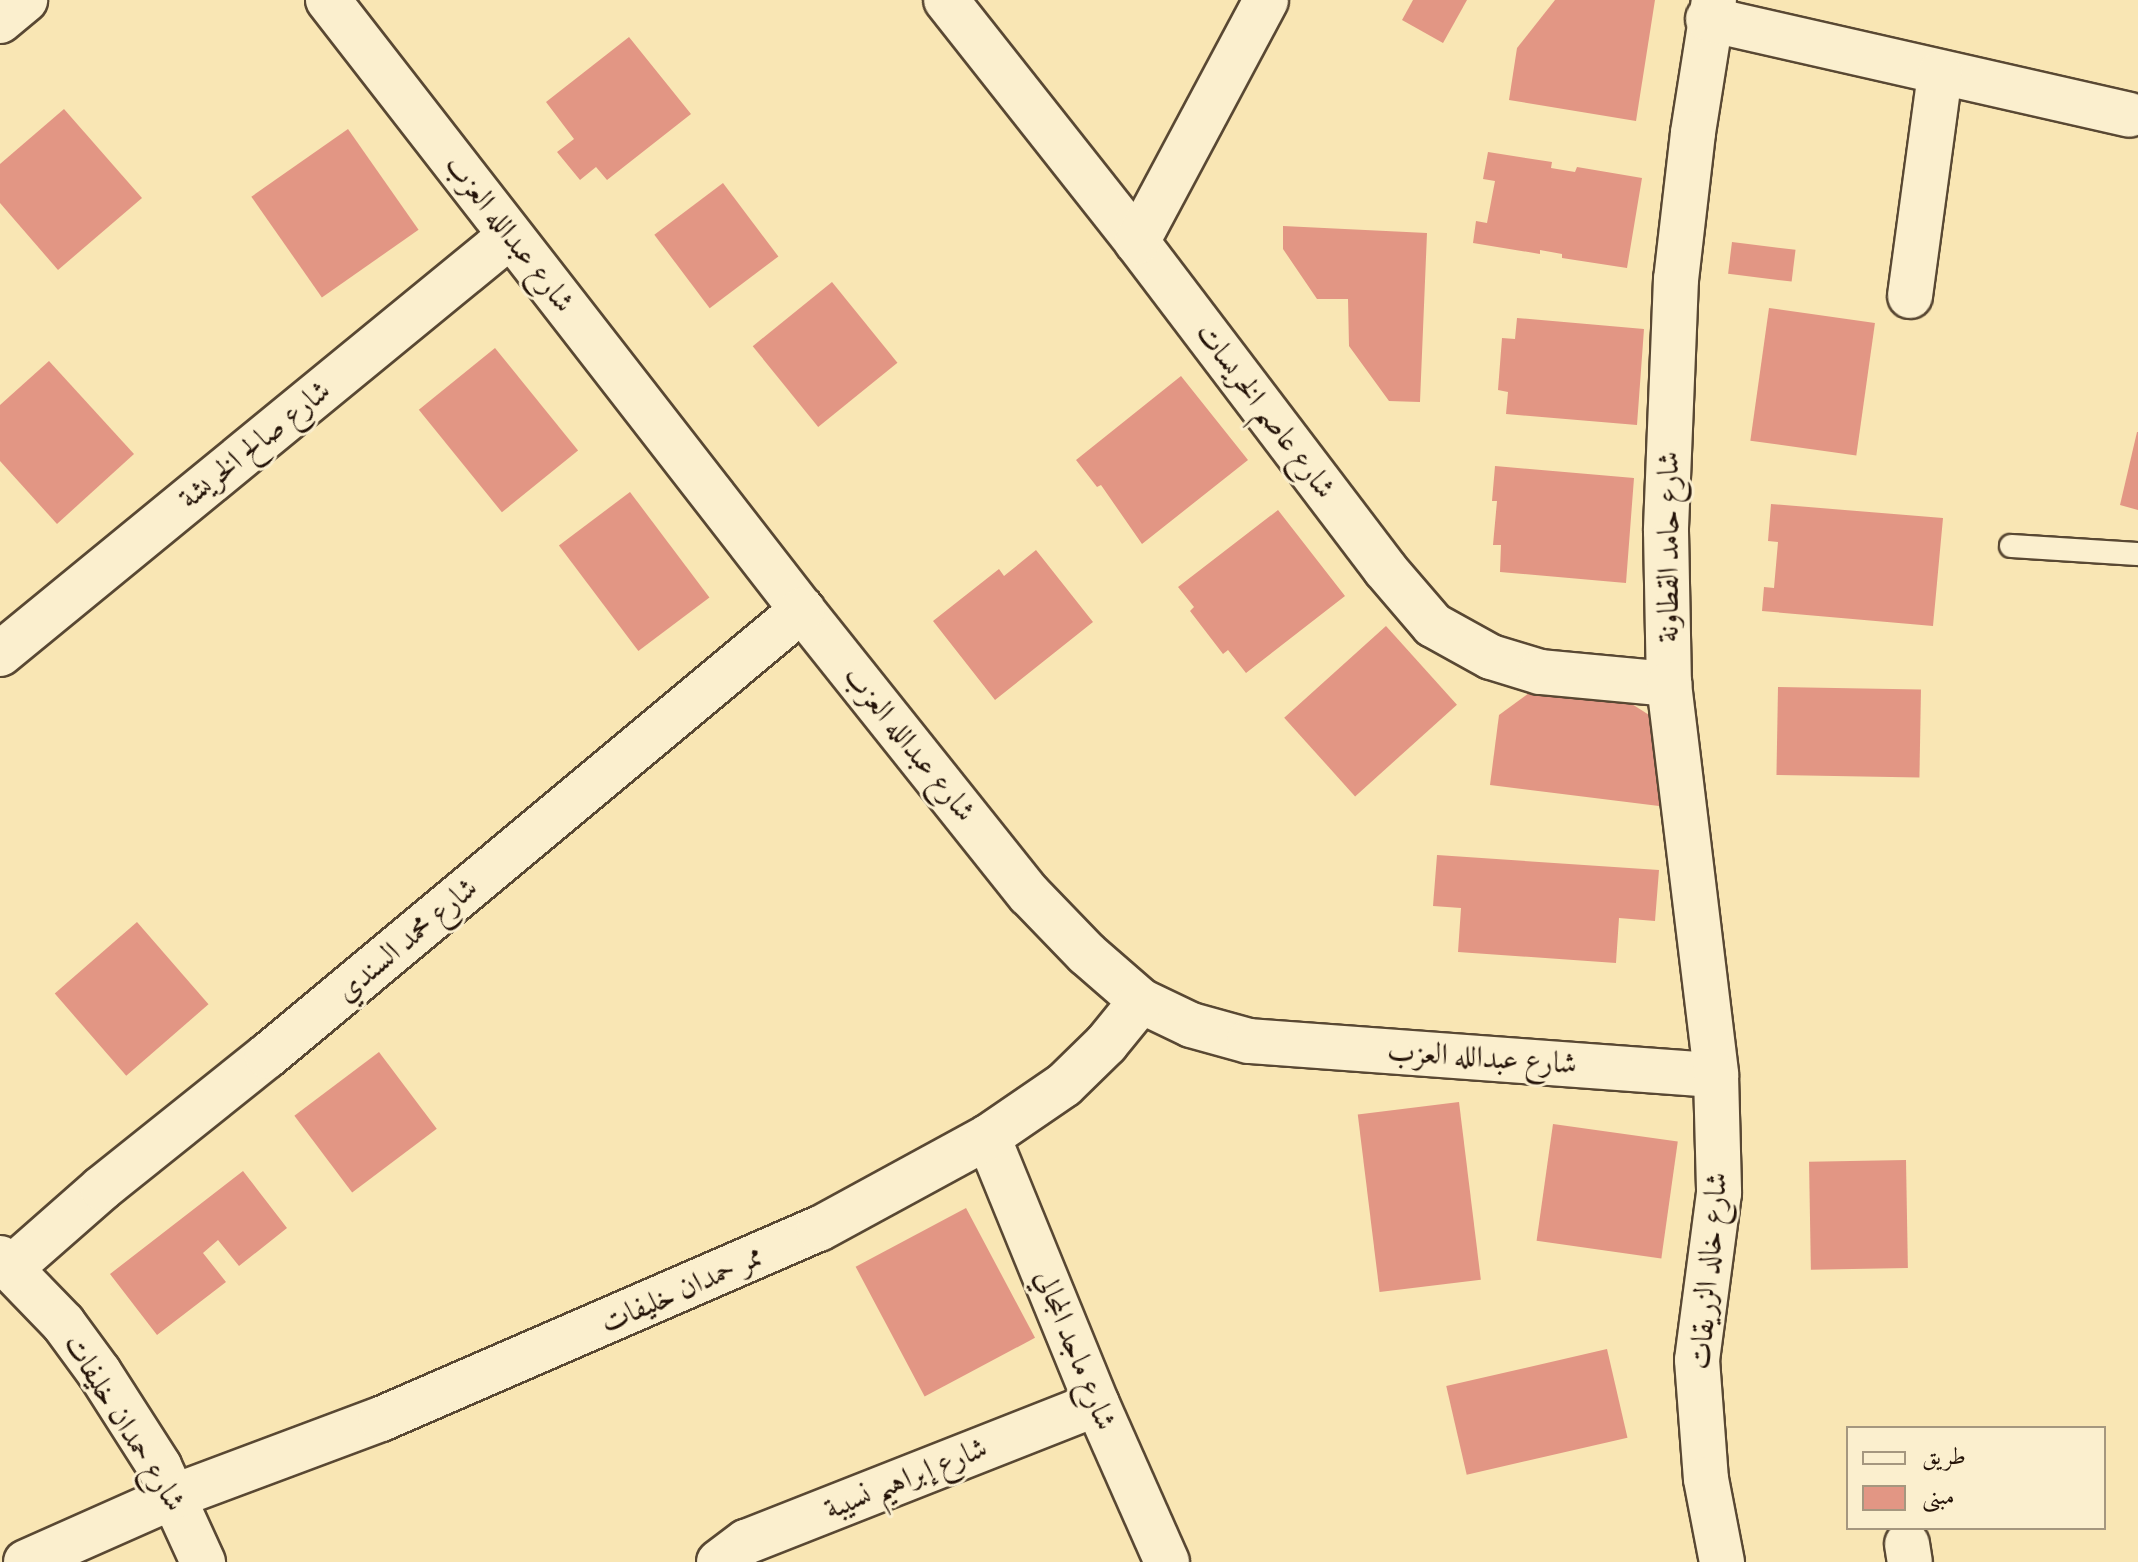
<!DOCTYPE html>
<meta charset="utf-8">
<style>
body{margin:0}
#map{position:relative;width:2138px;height:1562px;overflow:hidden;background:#f9e6b4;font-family:"IM FELL French Canon",Amiri,serif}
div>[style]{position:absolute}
.building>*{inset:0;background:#e29684;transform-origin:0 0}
.roads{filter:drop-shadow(2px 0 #594833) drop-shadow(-2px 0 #594833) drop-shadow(0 2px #594833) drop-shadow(0 -2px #594833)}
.lane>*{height:22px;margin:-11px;padding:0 11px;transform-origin:11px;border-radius:11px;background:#fbefce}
.street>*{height:44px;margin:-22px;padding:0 22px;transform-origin:22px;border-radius:22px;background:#fbefce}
.secondary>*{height:44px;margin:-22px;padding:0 22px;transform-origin:22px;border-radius:22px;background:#fbefce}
span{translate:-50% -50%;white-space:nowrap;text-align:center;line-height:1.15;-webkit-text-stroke:6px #fbefce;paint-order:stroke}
.street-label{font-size:30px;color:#241308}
.legend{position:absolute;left:1846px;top:1426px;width:260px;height:104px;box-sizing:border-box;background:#fbefce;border:2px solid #a5977f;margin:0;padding:10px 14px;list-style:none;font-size:24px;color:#241308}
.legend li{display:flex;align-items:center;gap:16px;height:40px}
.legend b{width:40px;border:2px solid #a5977f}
</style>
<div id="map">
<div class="building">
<div style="clip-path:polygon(1413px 0,1467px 0,1443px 43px,1402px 20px)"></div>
<div style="clip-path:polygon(1555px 0,1655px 0,1636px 121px,1509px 100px,1517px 48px)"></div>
<div style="clip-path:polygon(629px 37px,691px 114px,607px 180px,596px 167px,580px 180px,557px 152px,574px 139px,546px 102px)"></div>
<div style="clip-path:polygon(64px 109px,142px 198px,58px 270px,0 203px,0 164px)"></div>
<div style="left:348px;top:129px;width:123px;height:118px;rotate:55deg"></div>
<div style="clip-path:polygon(1488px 152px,1552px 162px,1551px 168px,1575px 172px,1577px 167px,1642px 178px,1627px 268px,1562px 258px,1562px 254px,1540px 250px,1540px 254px,1473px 243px,1476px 221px,1487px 223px,1495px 181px,1483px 179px)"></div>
<div style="left:723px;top:183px;width:92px;height:86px;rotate:53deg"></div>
<div style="clip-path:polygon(1283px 226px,1427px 233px,1420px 402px,1389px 401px,1349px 346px,1348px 299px,1317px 299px,1283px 249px)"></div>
<div style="left:1732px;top:242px;width:64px;height:32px;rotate:7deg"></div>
<div style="left:832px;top:282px;width:104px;height:102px;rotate:51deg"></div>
<div style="left:1769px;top:308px;width:107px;height:134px;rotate:8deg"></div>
<div style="clip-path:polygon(1517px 318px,1644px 329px,1637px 425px,1506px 414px,1508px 392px,1498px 390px,1502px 338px,1515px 339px)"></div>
<div style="left:495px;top:348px;width:132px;height:98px;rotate:51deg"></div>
<div style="clip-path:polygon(49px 361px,134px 454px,57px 524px,0 461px,0 405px)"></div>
<div style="clip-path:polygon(1181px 376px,1248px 460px,1142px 544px,1101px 485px,1097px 487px,1076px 460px)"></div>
<div style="clip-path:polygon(2137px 432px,2138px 432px,2138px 510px,2120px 505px)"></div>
<div style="clip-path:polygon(1495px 466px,1634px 478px,1626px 583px,1500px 572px,1501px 545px,1493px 545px,1497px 501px,1492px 501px)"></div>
<div style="left:630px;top:492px;width:132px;height:89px;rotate:53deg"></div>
<div style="clip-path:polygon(1771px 504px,1943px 518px,1933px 626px,1762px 611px,1764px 587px,1774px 588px,1778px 542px,1768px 541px)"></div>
<div style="clip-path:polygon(1278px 510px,1345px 596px,1246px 673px,1228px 650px,1223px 654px,1190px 611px,1194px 607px,1178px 587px)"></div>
<div style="clip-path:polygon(1036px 550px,1093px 622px,995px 700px,933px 621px,999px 569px,1004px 576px)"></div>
<div style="left:1386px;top:626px;width:106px;height:137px;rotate:48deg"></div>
<div style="left:1778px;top:687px;width:143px;height:88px;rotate:1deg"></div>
<div style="clip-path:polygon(1536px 688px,1624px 699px,1668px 727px,1659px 806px,1490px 785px,1499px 715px)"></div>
<div style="clip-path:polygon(1437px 855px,1659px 870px,1655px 921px,1619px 918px,1616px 963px,1458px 952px,1461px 908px,1433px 906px)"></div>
<div style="left:137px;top:922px;width:109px;height:109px;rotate:49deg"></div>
<div style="left:379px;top:1052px;width:96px;height:106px;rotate:53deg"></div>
<div style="left:1459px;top:1102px;width:179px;height:102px;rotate:83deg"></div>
<div style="left:1553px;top:1124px;width:126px;height:118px;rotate:8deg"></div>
<div style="left:1906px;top:1160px;width:108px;height:97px;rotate:89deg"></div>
<div style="clip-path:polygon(243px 1171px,287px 1228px,239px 1266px,218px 1240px,203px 1253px,226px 1282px,157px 1335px,110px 1274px)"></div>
<div style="left:966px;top:1208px;width:147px;height:125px;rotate:62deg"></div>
<div style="left:1607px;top:1349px;width:91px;height:165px;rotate:77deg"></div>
</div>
<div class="roads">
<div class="lane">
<div style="left:2011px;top:546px;width:127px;rotate:3.6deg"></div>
</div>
<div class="street">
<div style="left:328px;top:0;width:773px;rotate:52.15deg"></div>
<div style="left:802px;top:610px;width:364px;rotate:51.4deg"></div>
<div style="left:1029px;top:894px;width:83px;rotate:46deg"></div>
<div style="left:1087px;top:954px;width:72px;rotate:41deg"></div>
<div style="left:1141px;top:1001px;width:55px;rotate:25.6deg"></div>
<div style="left:1191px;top:1025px;width:60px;rotate:15.4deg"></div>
<div style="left:1249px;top:1041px;width:468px;rotate:4.2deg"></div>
<div style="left:946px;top:0;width:308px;rotate:51.7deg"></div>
<div style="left:1137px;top:242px;width:410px;rotate:52.8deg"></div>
<div style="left:1385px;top:569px;width:74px;rotate:49.4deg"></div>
<div style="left:1433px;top:625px;width:66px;rotate:28.9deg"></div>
<div style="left:1491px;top:657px;width:51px;rotate:17deg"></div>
<div style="left:1540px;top:672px;width:130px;rotate:5.3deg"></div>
<div style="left:1714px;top:0;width:135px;rotate:99deg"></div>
<div style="left:1693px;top:133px;width:147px;rotate:96.6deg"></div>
<div style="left:1676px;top:279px;width:252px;rotate:92.3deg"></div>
<div style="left:1666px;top:531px;width:153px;rotate:88.9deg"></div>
<div style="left:1669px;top:684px;width:394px;rotate:83.1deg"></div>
<div style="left:1716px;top:1075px;width:118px;rotate:88.5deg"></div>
<div style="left:1719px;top:1193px;width:168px;rotate:97.5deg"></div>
<div style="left:1697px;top:1360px;width:119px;rotate:85.7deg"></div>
<div style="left:1706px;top:1479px;width:85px;rotate:79.1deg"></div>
<div style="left:1708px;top:19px;width:432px;rotate:12.8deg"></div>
<div style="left:1137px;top:242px;width:274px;rotate:-61.9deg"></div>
<div style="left:1910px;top:296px;width:225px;rotate:-82.3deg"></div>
<div style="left:0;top:654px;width:659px;rotate:-39.34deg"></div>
<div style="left:988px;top:1137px;width:288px;rotate:67.8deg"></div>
<div style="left:1097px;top:1404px;width:173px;rotate:66.1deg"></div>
<div style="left:0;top:1258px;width:91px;rotate:45.9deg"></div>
<div style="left:63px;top:1323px;width:61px;rotate:53.7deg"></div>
<div style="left:99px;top:1372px;width:112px;rotate:57.4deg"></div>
<div style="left:159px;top:1466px;width:106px;rotate:65.4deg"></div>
<div style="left:11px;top:1268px;width:121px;rotate:-41.3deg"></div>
<div style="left:102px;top:1188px;width:211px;rotate:-38.7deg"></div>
<div style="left:267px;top:1056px;width:697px;rotate:-39.82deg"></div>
<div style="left:1907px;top:1544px;width:18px;rotate:81deg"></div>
<div style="left:26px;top:1562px;width:163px;rotate:-23.9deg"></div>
<div style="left:175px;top:1496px;width:220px;rotate:-20.5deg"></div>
<div style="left:381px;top:1419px;width:477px;rotate:-23.5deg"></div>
<div style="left:819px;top:1229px;width:192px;rotate:-28.6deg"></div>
<div style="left:988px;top:1137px;width:92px;rotate:-34.4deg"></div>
<div style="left:1064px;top:1085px;width:59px;rotate:-44.3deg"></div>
<div style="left:1106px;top:1044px;width:55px;rotate:-50.9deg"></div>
<div style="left:719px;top:1562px;width:34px;rotate:-37deg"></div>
<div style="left:746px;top:1542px;width:377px;rotate:-21.5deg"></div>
</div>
<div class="secondary">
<div style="left:0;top:21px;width:33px;rotate:-40deg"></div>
</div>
</div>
<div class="street-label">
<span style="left:509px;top:234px;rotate:52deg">شارع عبدالله العزب</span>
<span style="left:1265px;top:411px;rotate:53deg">شارع عاصم الخريسات</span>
<span style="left:255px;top:445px;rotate:-39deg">شارع صالح الخريشة</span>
<span style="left:1669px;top:547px;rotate:-90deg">شارع حامد القطاونة</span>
<span style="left:909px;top:744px;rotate:51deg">شارع عبدالله العزب</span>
<span style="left:407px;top:940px;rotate:-40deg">شارع محمد السندي</span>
<span style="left:1482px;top:1058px;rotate:4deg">شارع عبدالله العزب</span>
<span style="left:1709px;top:1271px;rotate:-85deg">شارع خالد الزريقات</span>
<span style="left:682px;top:1290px;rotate:-24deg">ممر حمدان خليفات</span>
<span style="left:1075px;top:1350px;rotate:68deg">شارع ماجد المجالي</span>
<span style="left:124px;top:1423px;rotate:58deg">شارع حمدان خليفات</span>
<span style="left:906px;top:1479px;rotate:-22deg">شارع إبراهيم نسيبة</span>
</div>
<ul class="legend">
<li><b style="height:10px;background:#fbefce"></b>طريق</li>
<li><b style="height:22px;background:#e29684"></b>مبنى</li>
</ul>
</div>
